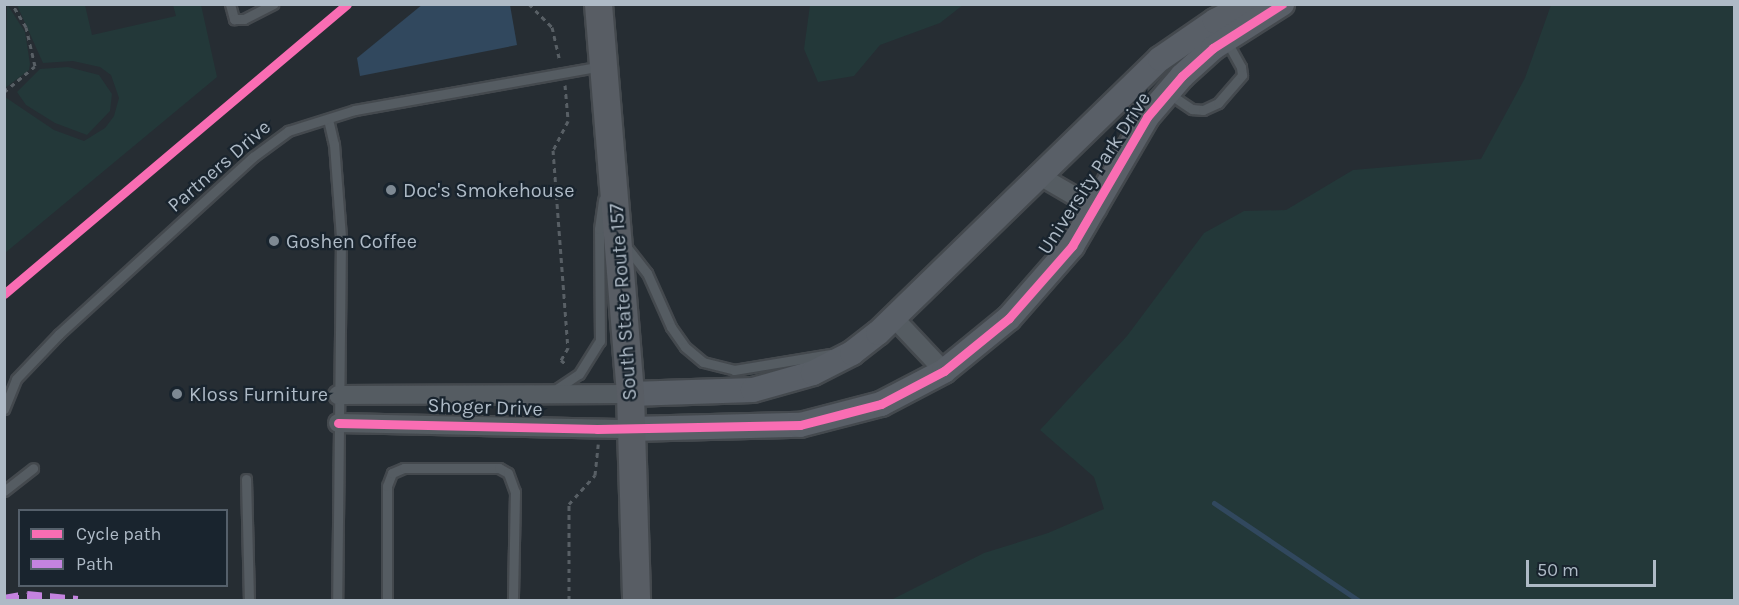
<!DOCTYPE html>
<style>
body{margin:0}
#map{position:relative;width:1739px;height:605px;overflow:hidden;background:#262d33;font-family:Karla,sans-serif}
div>[style]{position:absolute}
.green>*{inset:0;background:#233839}
.water>*{inset:0;background:#31485e}
.stream>*{height:5px;margin:-2.5px;padding:0 2.5px;transform-origin:2.5px;border-radius:2.5px;background:#31485e}
.path>*{height:3px;margin-top:-1.5px;transform-origin:0;background:repeating-linear-gradient(90deg,#585f65 0 4.5px,transparent 0 9px)}
.roads{filter:drop-shadow(2px 0 #44494e) drop-shadow(-2px 0 #44494e) drop-shadow(0 2px #44494e) drop-shadow(0 -2px #44494e)}
.lane>*{height:9px;margin:-4.5px;padding:0 4.5px;transform-origin:4.5px;border-radius:4.5px;background:#555c62}
.street>*{height:18px;margin:-9px;padding:0 9px;transform-origin:9px;border-radius:9px;background:#555c62}
.secondary>*{height:24px;margin:-12px;padding:0 12px;transform-origin:12px;border-radius:12px;background:#595f67}
.primary>*{height:27px;margin:-13.5px;padding:0 13.5px;transform-origin:13.5px;border-radius:13.5px;background:#585d64}
.quiet>*{height:8px;margin-top:-4px;transform-origin:0;background:repeating-linear-gradient(90deg,#c483df 0 15px,transparent 0 23px)}
.cycleway>*{height:9px;margin:-4.5px;padding:0 4.5px;transform-origin:4.5px;border-radius:4.5px;background:#f96db3}
.dots>*{width:16px;height:16px;translate:-50% -50%;box-sizing:border-box;border:3px solid #19242e;border-radius:50%}
span{translate:-50% -50%;white-space:nowrap;text-align:center;line-height:1.15;-webkit-text-stroke:4.5px #19242e;paint-order:stroke}
.street-label{font-size:20px;color:#aebac6}
.poi-label{font-size:20px;color:#aebac6}
.left{translate:0 -50%;text-align:left}
.frame{position:absolute;inset:0;border:6px solid #aebac6;pointer-events:none}
.legend{position:absolute;left:18px;top:509px;width:210px;height:78px;box-sizing:border-box;background:#19242e;border:2px solid #55606b;margin:0;padding:8px 10px;list-style:none;font-size:18px;color:#aebac6}
.legend li{display:flex;align-items:center;gap:12px;height:30px}
.legend b{width:30px;border:2px solid #55606b}
.scale{position:absolute;left:1526px;top:560px;width:130px;height:27px;box-sizing:border-box;border:3px solid #aebac6;border-top:0;padding-left:8px;font-size:18px;line-height:21px;white-space:nowrap;color:#aebac6;-webkit-text-stroke:4px #19242e;paint-order:stroke}
</style>
<div id="map">
<div class="green">
<div style="clip-path:polygon(7px 4px,25px 32px,30px 64px,29px 70px,5px 88px)"></div>
<div style="clip-path:polygon(17px 5px,85px 5px,92px 35px,176px 16px,173px 5px,201px 5px,217px 77px,5px 253px,5px 97px,54px 130px,84px 141px,105px 128px,114px 116px,119px 98px,111px 75px,100px 67px,73px 61px,43px 63px)"></div>
<div style="clip-path:polygon(810px 5px,810px 4px,963px 5px,940px 23px,880px 45px,854px 76px,818px 82px,804px 49px)"></div>
<div style="clip-path:polygon(1551px 5px,1734px 5px,1734px 600px,891px 600px,984px 553px,1048px 533px,1104px 509px,1094px 477px,1040px 430px,1127px 336px,1204px 233px,1244px 211px,1286px 210px,1353px 170px,1481px 159px,1525px 78px)"></div>
<div style="clip-path:polygon(68px 67px,99px 75px,112px 94px,110px 111px,87px 135px,55px 123px,26px 105px,17px 92px,40px 69px)"></div>
</div>
<div class="water">
<div style="clip-path:polygon(423px 4px,510px 5px,517px 45px,360px 76px,357px 58px)"></div>
</div>
<div class="stream">
<div style="left:1214px;top:503px;width:174px;rotate:34deg"></div>
</div>
<div class="path">
<div style="left:529px;top:4px;width:33px;rotate:45deg"></div>
<div style="left:552px;top:27px;width:35px;rotate:77deg"></div>
<div style="left:565px;top:85px;width:36px;rotate:85deg"></div>
<div style="left:568px;top:121px;width:33px;rotate:117deg"></div>
<div style="left:553px;top:150px;width:199px;rotate:85.7deg"></div>
<div style="left:568px;top:348px;width:14px;rotate:120deg"></div>
<div style="left:561px;top:360px;width:9px;rotate:41deg"></div>
<div style="left:4px;top:92px;width:40px;rotate:-40deg"></div>
<div style="left:35px;top:66px;width:40px;rotate:-103deg"></div>
<div style="left:26px;top:27px;width:27px;rotate:-121deg"></div>
<div style="left:569px;top:600px;width:96px;rotate:-90deg"></div>
<div style="left:569px;top:504px;width:39px;rotate:-48deg"></div>
<div style="left:595px;top:475px;width:31px;rotate:-84deg"></div>
</div>
<div class="roads">
<div class="lane">
<div style="left:230px;top:4px;width:16px;rotate:75deg"></div>
<div style="left:234px;top:19px;width:10px"></div>
<div style="left:244px;top:19px;width:33px;rotate:-27deg"></div>
<div style="left:1168px;top:93px;width:29px;rotate:34deg"></div>
<div style="left:1192px;top:109px;width:11px;rotate:5deg"></div>
<div style="left:1203px;top:110px;width:17px;rotate:-25deg"></div>
<div style="left:1218px;top:103px;width:37px;rotate:-49deg"></div>
<div style="left:1242px;top:75px;width:8px;rotate:-97deg"></div>
<div style="left:1241px;top:67px;width:31px;rotate:-119deg"></div>
<div style="left:328px;top:119px;width:26px;rotate:77deg"></div>
<div style="left:334px;top:144px;width:93px;rotate:85.7deg"></div>
<div style="left:341px;top:237px;width:363px;rotate:90.6deg"></div>
<div style="left:625px;top:245px;width:36px;rotate:52deg"></div>
<div style="left:647px;top:273px;width:59px;rotate:66deg"></div>
<div style="left:671px;top:327px;width:24px;rotate:55deg"></div>
<div style="left:685px;top:347px;width:23px;rotate:40deg"></div>
<div style="left:703px;top:362px;width:32px;rotate:14deg"></div>
<div style="left:734px;top:370px;width:98px;rotate:-9.4deg"></div>
<div style="left:552px;top:392px;width:32px;rotate:-34deg"></div>
<div style="left:579px;top:374px;width:39px;rotate:-58deg"></div>
<div style="left:600px;top:341px;width:112px;rotate:-90.5deg"></div>
<div style="left:599px;top:229px;width:30px;rotate:-82deg"></div>
<div style="left:4px;top:409px;width:32px;rotate:-68deg"></div>
<div style="left:16px;top:379px;width:62px;rotate:-46.3deg"></div>
<div style="left:59px;top:334px;width:263px;rotate:-42.4deg"></div>
<div style="left:253px;top:157px;width:44px;rotate:-36.6deg"></div>
<div style="left:288px;top:131px;width:70px;rotate:-17.4deg"></div>
<div style="left:355px;top:110px;width:250px;rotate:-10.1deg"></div>
<div style="left:246px;top:479px;width:121px;rotate:88.6deg"></div>
<div style="left:4px;top:491px;width:37px;rotate:-38deg"></div>
<div style="left:387px;top:600px;width:114px;rotate:-90deg"></div>
<div style="left:387px;top:486px;width:14px;rotate:-69deg"></div>
<div style="left:392px;top:473px;width:13px;rotate:-23deg"></div>
<div style="left:404px;top:468px;width:95px"></div>
<div style="left:499px;top:468px;width:10px;rotate:29deg"></div>
<div style="left:508px;top:473px;width:20px;rotate:70deg"></div>
<div style="left:515px;top:492px;width:108px;rotate:91.1deg"></div>
</div>
<div class="street">
<div style="left:1040px;top:176px;width:66px;rotate:30.1deg"></div>
<div style="left:894px;top:318px;width:73px;rotate:46.7deg"></div>
<div style="left:338px;top:395px;width:292px;rotate:-0.2deg"></div>
<div style="left:338px;top:423px;width:293px;rotate:1.2deg"></div>
</div>
<div class="secondary">
<div style="left:630px;top:394px;width:123px;rotate:-1.9deg"></div>
<div style="left:753px;top:390px;width:62px;rotate:-15.8deg"></div>
<div style="left:813px;top:373px;width:44px;rotate:-27.1deg"></div>
<div style="left:852px;top:353px;width:33px;rotate:-38deg"></div>
<div style="left:878px;top:333px;width:393px;rotate:-44.2deg"></div>
<div style="left:1160px;top:59px;width:67px;rotate:-34.6deg"></div>
<div style="left:1215px;top:21px;width:37px;rotate:-27deg"></div>
<div style="left:631px;top:429px;width:169px;rotate:-1.4deg"></div>
<div style="left:800px;top:425px;width:84px;rotate:-14.5deg"></div>
<div style="left:881px;top:404px;width:71px;rotate:-27.6deg"></div>
<div style="left:944px;top:371px;width:84px;rotate:-39.2deg"></div>
<div style="left:1009px;top:318px;width:96px;rotate:-48.8deg"></div>
<div style="left:1072px;top:246px;width:149px;rotate:-59.8deg"></div>
<div style="left:1147px;top:117px;width:54px;rotate:-49.5deg"></div>
<div style="left:1182px;top:76px;width:42px;rotate:-42.1deg"></div>
<div style="left:1213px;top:48px;width:82px;rotate:-32.5deg"></div>
</div>
<div class="primary">
<div style="left:598px;top:4px;width:391px;rotate:85.3deg"></div>
<div style="left:630px;top:394px;width:206px;rotate:88.3deg"></div>
</div>
</div>
<div class="quiet">
<div style="left:4px;top:599px;width:23px;rotate:-10deg"></div>
<div style="left:27px;top:595px;width:51px;rotate:5.6deg"></div>
</div>
<div class="cycleway">
<div style="left:4px;top:294px;width:449px;rotate:-40.2deg"></div>
<div style="left:338px;top:423px;width:259px;rotate:1.3deg"></div>
<div style="left:597px;top:429px;width:203px;rotate:-1.1deg"></div>
<div style="left:800px;top:425px;width:84px;rotate:-14.5deg"></div>
<div style="left:881px;top:404px;width:71px;rotate:-27.6deg"></div>
<div style="left:944px;top:371px;width:84px;rotate:-39.2deg"></div>
<div style="left:1009px;top:318px;width:96px;rotate:-48.8deg"></div>
<div style="left:1072px;top:246px;width:149px;rotate:-59.8deg"></div>
<div style="left:1147px;top:117px;width:54px;rotate:-49.5deg"></div>
<div style="left:1182px;top:76px;width:42px;rotate:-42.1deg"></div>
<div style="left:1213px;top:48px;width:82px;rotate:-32.5deg"></div>
</div>
<div class="dots">
<div style="left:391px;top:190px;background:#7e8993"></div>
<div style="left:274px;top:241px;background:#7e8993"></div>
<div style="left:177px;top:394px;background:#7e8993"></div>
</div>
<div class="street-label">
<span style="left:219px;top:166px;rotate:-41deg">Partners Drive</span>
<span style="left:1094px;top:173px;rotate:-57deg">University Park Drive</span>
<span style="left:623px;top:302px;rotate:-94deg">South State Route 157</span>
<span style="left:485px;top:407px;rotate:2deg">Shoger Drive</span>
</div>
<div class="poi-label">
<span class="left" style="left:403px;top:190px">Doc's Smokehouse</span>
<span class="left" style="left:286px;top:241px">Goshen Coffee</span>
<span class="left" style="left:189px;top:394px">Kloss Furniture</span>
</div>
<div class="frame"></div>
<ul class="legend">
<li><b style="height:8px;background:#f96db3"></b>Cycle path</li>
<li><b style="height:8px;background:#c483df"></b>Path</li>
</ul>
<div class="scale">50 m</div>
</div>
